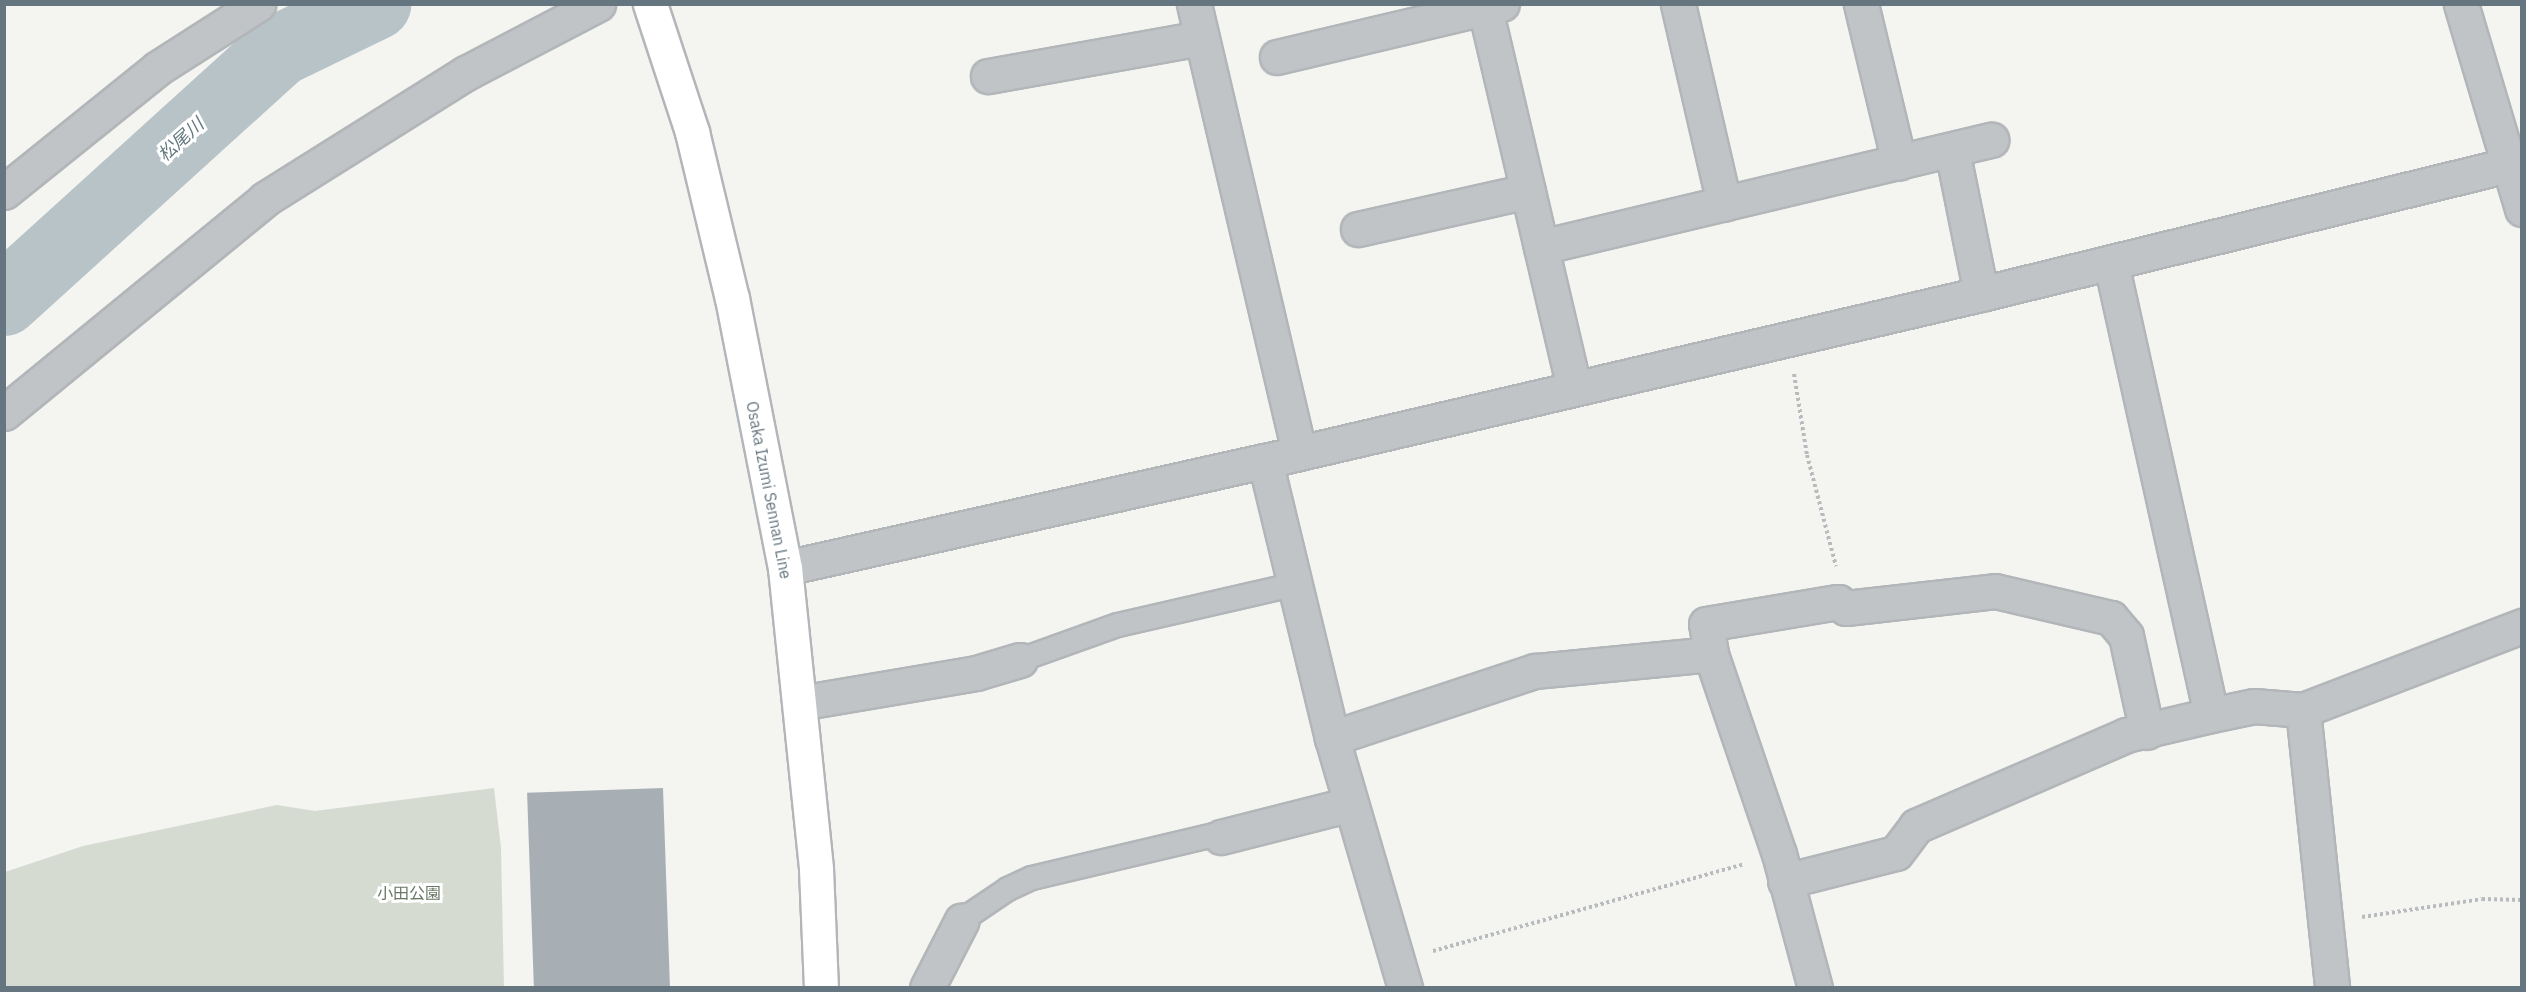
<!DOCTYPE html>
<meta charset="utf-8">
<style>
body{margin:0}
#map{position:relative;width:2526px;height:992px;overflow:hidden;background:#f4f4f1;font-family:"IBM Plex Sans","Noto Sans JP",sans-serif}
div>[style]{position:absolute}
.green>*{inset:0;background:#d6dbd2}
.river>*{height:72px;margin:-36px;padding:0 36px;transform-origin:36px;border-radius:36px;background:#b7c3c6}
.building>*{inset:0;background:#a8afb4;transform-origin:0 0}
.path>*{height:4px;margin-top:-2px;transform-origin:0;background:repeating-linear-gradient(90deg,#b8bbbd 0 3px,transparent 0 6px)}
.roads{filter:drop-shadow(2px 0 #b2b6b9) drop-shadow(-2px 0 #b2b6b9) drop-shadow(0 2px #b2b6b9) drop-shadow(0 -2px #b2b6b9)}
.service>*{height:22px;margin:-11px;padding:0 11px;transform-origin:11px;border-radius:11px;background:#c0c4c7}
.minor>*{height:33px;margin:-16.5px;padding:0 16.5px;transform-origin:16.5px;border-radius:16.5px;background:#c0c4c7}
.primary>*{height:33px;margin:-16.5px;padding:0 16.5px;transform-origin:16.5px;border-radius:16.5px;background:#fff}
span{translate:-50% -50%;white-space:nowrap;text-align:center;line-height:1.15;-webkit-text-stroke:6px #fff;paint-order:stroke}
.street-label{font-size:16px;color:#667680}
.park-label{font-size:16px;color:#697764}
.water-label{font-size:18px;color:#61777d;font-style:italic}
.frame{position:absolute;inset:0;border:6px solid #667680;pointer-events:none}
</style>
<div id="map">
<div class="green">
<div style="clip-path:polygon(494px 788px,501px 848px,504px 987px,5px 987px,5px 872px,83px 846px,277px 805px,315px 811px)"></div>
</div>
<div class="river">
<div style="left:4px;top:300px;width:372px;rotate:-42.2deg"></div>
<div style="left:280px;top:50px;width:106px;rotate:-25.8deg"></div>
</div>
<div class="building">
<div style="left:663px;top:788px;width:200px;height:136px;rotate:88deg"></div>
</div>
<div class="path">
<div style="left:1794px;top:374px;width:82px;rotate:80.9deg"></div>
<div style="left:1807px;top:455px;width:115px;rotate:75.4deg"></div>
<div style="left:2362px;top:917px;width:121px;rotate:-8.5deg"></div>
<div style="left:2482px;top:899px;width:40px;rotate:1.4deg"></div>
<div style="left:1433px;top:951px;width:323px;rotate:-15.6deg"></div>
</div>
<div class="roads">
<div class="service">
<div style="left:1020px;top:660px;width:104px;rotate:-19.7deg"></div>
<div style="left:1118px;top:625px;width:180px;rotate:-12.9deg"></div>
<div style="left:962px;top:920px;width:55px;rotate:-34deg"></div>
<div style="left:1008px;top:889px;width:26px;rotate:-25deg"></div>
<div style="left:1032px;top:878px;width:187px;rotate:-13.3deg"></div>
<div style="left:1214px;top:835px;width:7px;rotate:16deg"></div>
</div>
<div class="minor">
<div style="left:1194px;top:4px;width:461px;rotate:76.8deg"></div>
<div style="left:1484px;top:4px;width:393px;rotate:76.8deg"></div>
<div style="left:1678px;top:4px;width:205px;rotate:77deg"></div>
<div style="left:1861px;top:4px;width:163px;rotate:76.5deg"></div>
<div style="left:2461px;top:4px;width:214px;rotate:73.4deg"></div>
<div style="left:1277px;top:57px;width:231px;rotate:-13.3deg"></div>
<div style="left:988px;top:76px;width:217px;rotate:-10.1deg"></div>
<div style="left:1952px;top:150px;width:147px;rotate:78.6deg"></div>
<div style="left:4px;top:192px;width:198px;rotate:-38.8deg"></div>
<div style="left:158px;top:68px;width:119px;rotate:-32.6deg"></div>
<div style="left:1358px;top:229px;width:174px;rotate:-12.6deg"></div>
<div style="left:1541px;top:247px;width:463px;rotate:-13.4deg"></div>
<div style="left:2111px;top:263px;width:463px;rotate:77.5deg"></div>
<div style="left:2211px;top:715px;width:44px;rotate:-11.8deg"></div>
<div style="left:2254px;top:706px;width:49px;rotate:4.7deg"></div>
<div style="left:2303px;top:710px;width:280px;rotate:84deg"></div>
<div style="left:4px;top:413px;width:338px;rotate:-39.3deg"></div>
<div style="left:265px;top:199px;width:237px;rotate:-32.1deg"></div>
<div style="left:466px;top:73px;width:149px;rotate:-27.6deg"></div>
<div style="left:1265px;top:461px;width:285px;rotate:76.4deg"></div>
<div style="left:1332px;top:738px;width:260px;rotate:73.7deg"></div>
<div style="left:785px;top:568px;width:492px;rotate:-12.6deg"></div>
<div style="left:1265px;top:461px;width:735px;rotate:-13.13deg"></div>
<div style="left:1981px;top:294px;width:543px;rotate:-13.75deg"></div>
<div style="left:799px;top:703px;width:180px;rotate:-9.6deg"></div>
<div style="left:976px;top:673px;width:46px;rotate:-16.5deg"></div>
<div style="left:2303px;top:710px;width:235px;rotate:-21deg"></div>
<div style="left:1332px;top:738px;width:214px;rotate:-18.3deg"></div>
<div style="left:1535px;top:671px;width:177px;rotate:-5.5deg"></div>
<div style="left:1221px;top:837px;width:134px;rotate:-14.2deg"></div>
<div style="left:1785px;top:881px;width:114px;rotate:-14.2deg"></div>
<div style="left:1896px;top:853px;width:34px;rotate:-53deg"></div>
<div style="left:1916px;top:826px;width:229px;rotate:-23.4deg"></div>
<div style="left:2126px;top:735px;width:87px;rotate:-13.2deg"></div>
<div style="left:927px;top:988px;width:76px;rotate:-62.8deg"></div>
<div style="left:1815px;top:988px;width:139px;rotate:-105deg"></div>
<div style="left:1779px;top:854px;width:211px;rotate:-108.8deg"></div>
<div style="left:1711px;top:654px;width:30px;rotate:-99deg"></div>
<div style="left:1706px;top:624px;width:134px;rotate:-9.5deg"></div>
<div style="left:1838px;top:602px;width:10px;rotate:37deg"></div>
<div style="left:1846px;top:608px;width:150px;rotate:-6.5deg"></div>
<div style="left:1995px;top:591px;width:119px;rotate:13.1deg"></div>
<div style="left:2111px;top:618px;width:23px;rotate:50deg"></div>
<div style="left:2126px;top:636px;width:98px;rotate:77.7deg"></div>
</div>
<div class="primary">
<div style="left:650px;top:4px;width:135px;rotate:71.8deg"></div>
<div style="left:692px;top:132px;width:171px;rotate:76.5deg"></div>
<div style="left:732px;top:298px;width:275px;rotate:78.9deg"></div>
<div style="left:785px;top:568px;width:303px;rotate:84.1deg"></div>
<div style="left:816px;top:869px;width:119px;rotate:87.6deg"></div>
</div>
</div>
<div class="street-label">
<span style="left:769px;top:490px;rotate:79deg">Osaka Izumi Sennan Line</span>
</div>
<div class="park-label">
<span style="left:409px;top:893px">小田公園</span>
</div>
<div class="water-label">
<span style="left:181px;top:140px;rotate:-42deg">松尾川</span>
</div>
<div class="frame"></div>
</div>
